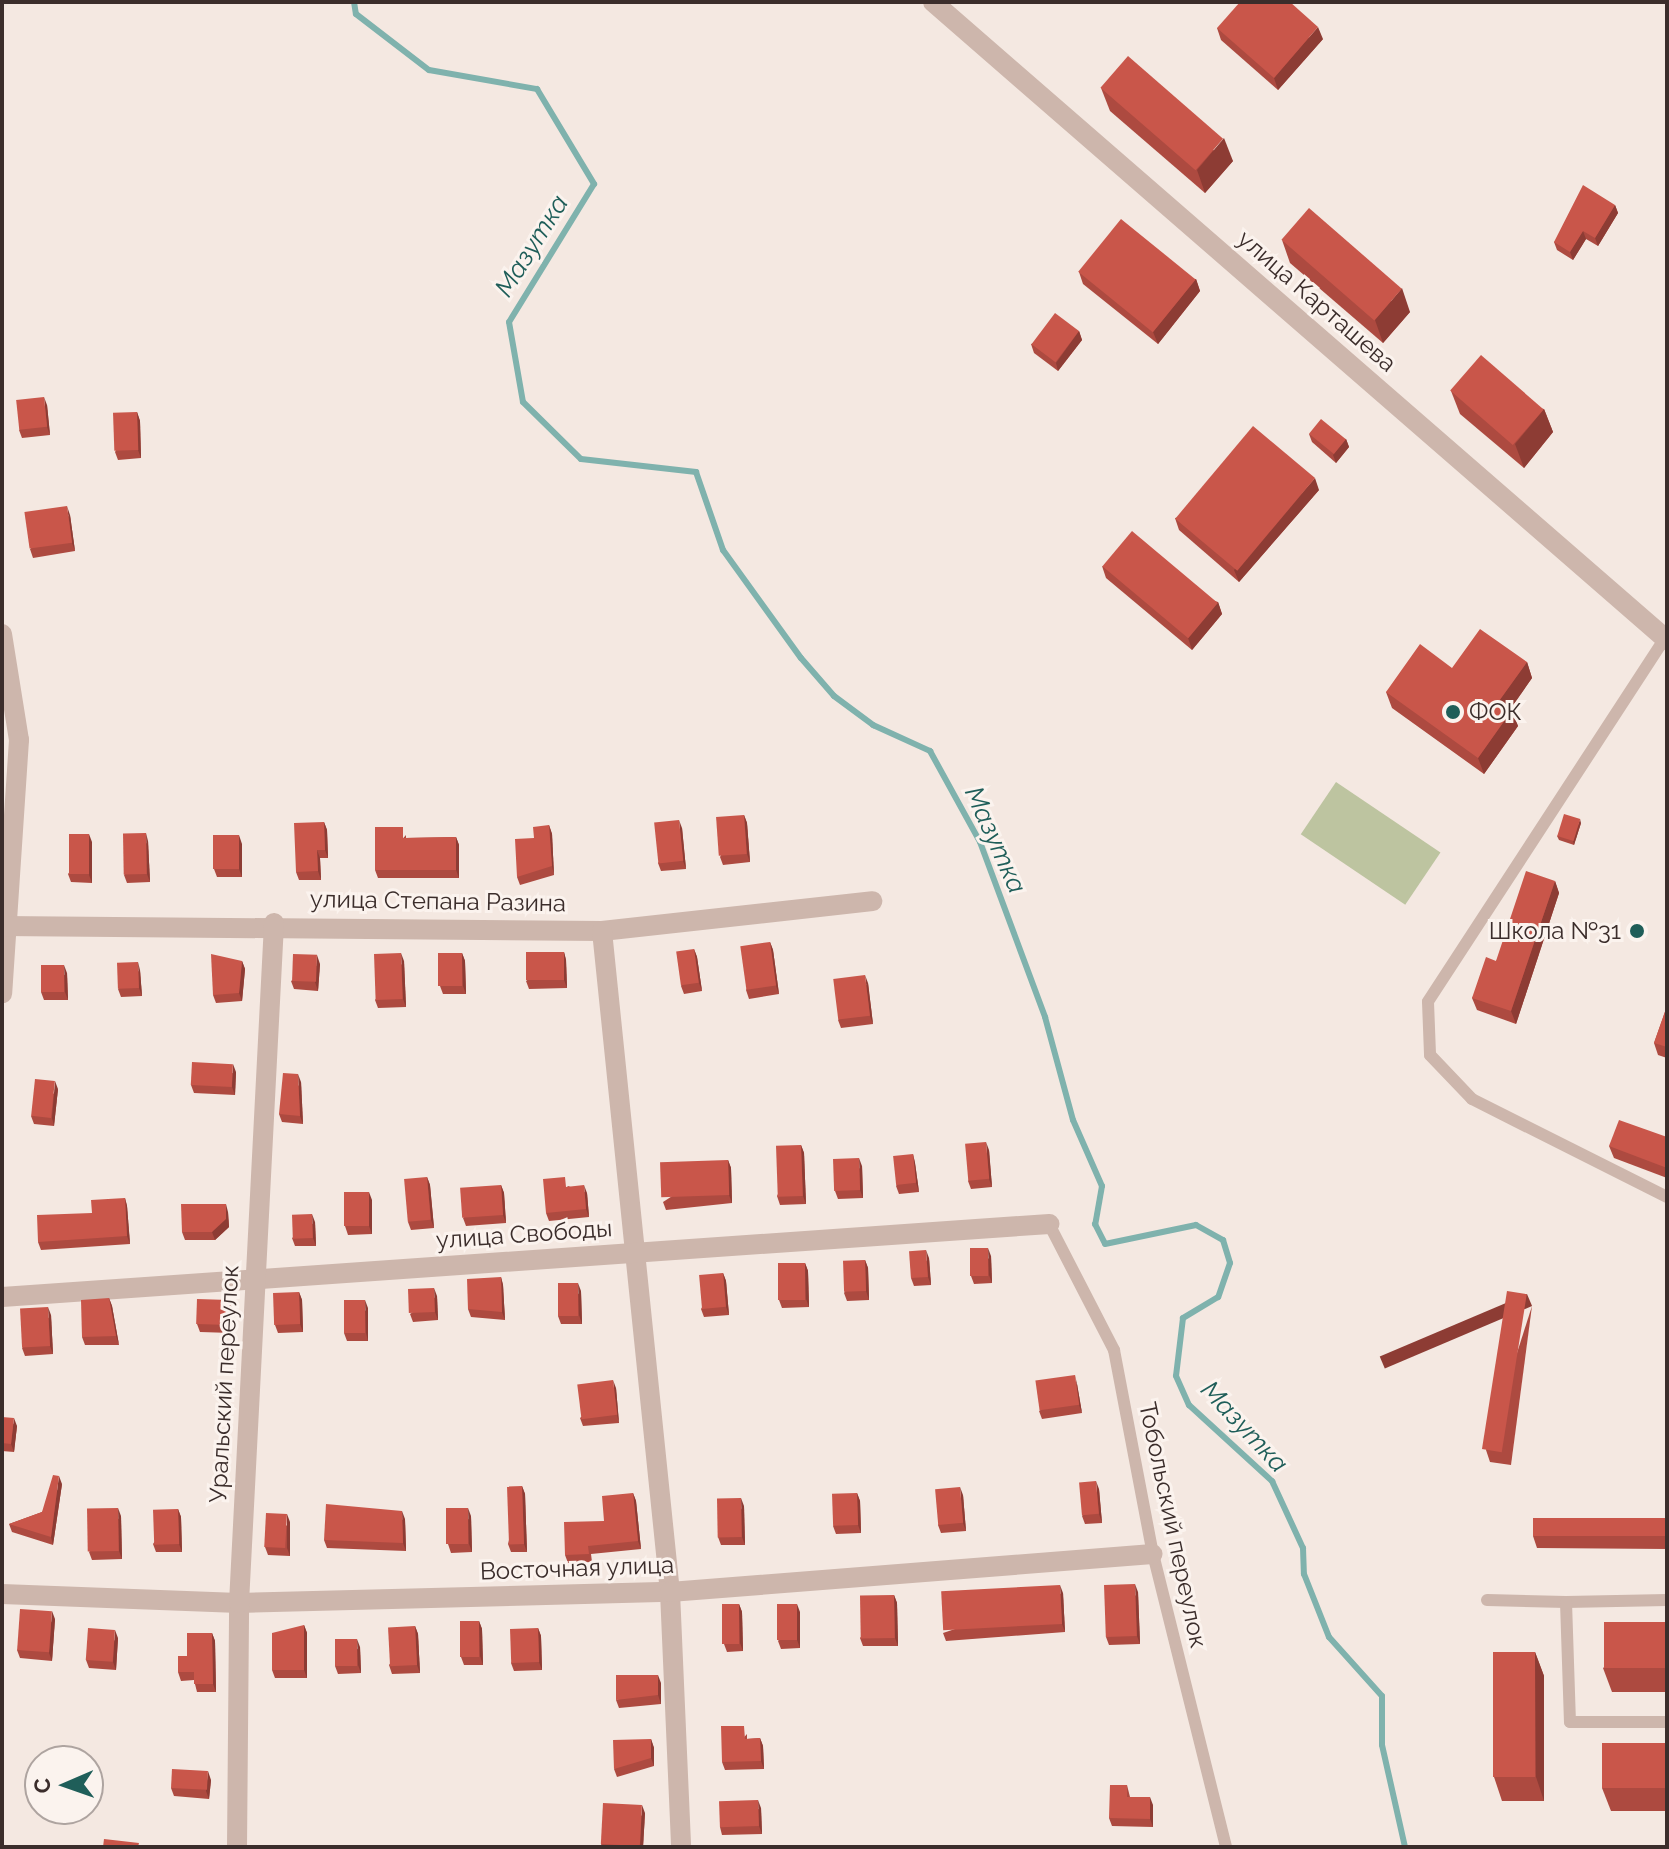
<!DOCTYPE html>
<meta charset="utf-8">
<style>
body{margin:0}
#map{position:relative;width:1669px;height:1849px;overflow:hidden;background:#f4e8e1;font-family:Raleway,sans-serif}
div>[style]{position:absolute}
.green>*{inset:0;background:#bdc4a0;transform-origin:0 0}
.stream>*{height:6px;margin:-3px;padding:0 3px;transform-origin:3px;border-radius:3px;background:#7fb2ad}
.lane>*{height:12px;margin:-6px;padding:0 6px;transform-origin:6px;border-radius:6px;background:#cdb6ac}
.street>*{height:20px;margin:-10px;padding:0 10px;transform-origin:10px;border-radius:10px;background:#cdb6ac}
.wall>*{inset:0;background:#ad4a40}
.shaded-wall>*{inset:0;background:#8d3c34;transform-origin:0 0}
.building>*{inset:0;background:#c9564a;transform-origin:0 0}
.dots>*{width:22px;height:22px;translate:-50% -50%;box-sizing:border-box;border:4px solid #fbf3ee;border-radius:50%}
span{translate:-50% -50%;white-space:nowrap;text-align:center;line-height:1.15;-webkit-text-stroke:6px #fbf3ee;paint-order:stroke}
.street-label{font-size:24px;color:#3b2d2b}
.poi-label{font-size:24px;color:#3b2d2b}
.left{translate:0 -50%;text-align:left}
.right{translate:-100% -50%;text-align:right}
.water-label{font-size:26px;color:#1f5e59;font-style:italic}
.frame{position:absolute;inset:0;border:4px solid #3b2d2b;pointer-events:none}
.north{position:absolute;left:24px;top:1745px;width:80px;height:80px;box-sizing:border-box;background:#fbf3ee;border:2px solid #aea4a0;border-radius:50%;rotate:268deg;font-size:22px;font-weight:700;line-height:32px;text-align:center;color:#3b2d2b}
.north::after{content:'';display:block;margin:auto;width:28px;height:36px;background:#1f5e59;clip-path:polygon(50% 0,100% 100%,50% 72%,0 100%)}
</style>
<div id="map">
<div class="green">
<div style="left:1336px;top:782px;width:126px;height:63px;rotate:34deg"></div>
</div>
<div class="stream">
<div style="left:354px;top:2px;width:12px;rotate:81deg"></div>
<div style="left:356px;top:14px;width:92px;rotate:37.5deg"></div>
<div style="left:429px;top:70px;width:110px;rotate:10deg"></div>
<div style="left:537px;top:89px;width:111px;rotate:59deg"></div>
<div style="left:594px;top:184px;width:162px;rotate:121.6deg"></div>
<div style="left:509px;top:322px;width:81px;rotate:80.1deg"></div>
<div style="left:523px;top:402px;width:81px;rotate:44.5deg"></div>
<div style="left:581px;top:459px;width:116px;rotate:6.4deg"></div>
<div style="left:696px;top:472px;width:83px;rotate:70.9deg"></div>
<div style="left:723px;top:550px;width:133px;rotate:54.2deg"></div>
<div style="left:801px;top:658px;width:50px;rotate:49deg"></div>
<div style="left:834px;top:696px;width:49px;rotate:36.6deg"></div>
<div style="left:873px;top:725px;width:63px;rotate:24.5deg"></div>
<div style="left:930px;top:751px;width:104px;rotate:61.2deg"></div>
<div style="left:980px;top:842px;width:187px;rotate:69.6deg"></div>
<div style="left:1045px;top:1017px;width:107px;rotate:74.8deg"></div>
<div style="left:1073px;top:1120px;width:72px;rotate:66.3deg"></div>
<div style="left:1102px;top:1186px;width:39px;rotate:100deg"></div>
<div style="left:1095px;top:1224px;width:22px;rotate:63deg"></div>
<div style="left:1105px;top:1244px;width:93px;rotate:-11.8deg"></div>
<div style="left:1196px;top:1225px;width:31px;rotate:29deg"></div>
<div style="left:1223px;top:1240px;width:24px;rotate:73deg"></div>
<div style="left:1230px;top:1263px;width:36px;rotate:109deg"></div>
<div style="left:1218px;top:1297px;width:41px;rotate:149deg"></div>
<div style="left:1183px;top:1318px;width:58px;rotate:96.9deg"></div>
<div style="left:1176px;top:1376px;width:32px;rotate:66deg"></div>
<div style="left:1189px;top:1405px;width:113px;rotate:42.5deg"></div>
<div style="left:1272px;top:1481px;width:74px;rotate:65.2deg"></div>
<div style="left:1303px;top:1548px;width:26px;rotate:88deg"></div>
<div style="left:1304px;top:1574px;width:68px;rotate:68.4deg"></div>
<div style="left:1329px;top:1637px;width:79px;rotate:48.1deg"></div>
<div style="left:1382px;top:1696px;width:49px;rotate:90deg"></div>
<div style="left:1382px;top:1745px;width:105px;rotate:77.3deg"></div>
</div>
<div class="lane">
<div style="left:1665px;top:638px;width:434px;rotate:123.1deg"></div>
<div style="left:1428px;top:1002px;width:53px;rotate:87.8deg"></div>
<div style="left:1430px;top:1055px;width:61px;rotate:46.3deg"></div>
<div style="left:1472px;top:1099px;width:218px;rotate:26.7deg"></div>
<div style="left:1049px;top:1224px;width:142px;rotate:62.7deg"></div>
<div style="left:1114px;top:1350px;width:208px;rotate:79.2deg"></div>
<div style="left:1153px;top:1554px;width:302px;rotate:76deg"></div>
<div style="left:1487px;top:1600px;width:79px;rotate:1.5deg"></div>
<div style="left:1667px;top:1600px;width:101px;rotate:178.9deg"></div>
<div style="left:1566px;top:1602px;width:120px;rotate:88.1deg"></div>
<div style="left:1570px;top:1722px;width:97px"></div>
</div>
<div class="street">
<div style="left:933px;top:2px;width:973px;rotate:41deg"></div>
<div style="left:2px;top:634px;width:107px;rotate:80.9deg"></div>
<div style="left:19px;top:740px;width:254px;rotate:93.8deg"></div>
<div style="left:2px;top:926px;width:600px;rotate:0.48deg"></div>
<div style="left:602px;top:931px;width:272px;rotate:-6.3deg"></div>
<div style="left:602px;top:931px;width:664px;rotate:84.13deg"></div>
<div style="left:670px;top:1592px;width:255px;rotate:87.5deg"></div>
<div style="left:2px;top:1297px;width:1050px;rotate:-3.99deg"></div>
<div style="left:2px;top:1594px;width:237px;rotate:2.2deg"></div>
<div style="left:239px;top:1603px;width:431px;rotate:-1.5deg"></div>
<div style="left:670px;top:1592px;width:484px;rotate:-4.5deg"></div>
<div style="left:237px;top:1847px;width:244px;rotate:-89.5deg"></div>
<div style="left:239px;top:1603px;width:681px;rotate:-87.05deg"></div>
</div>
<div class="wall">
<div style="clip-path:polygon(1217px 28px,1323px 39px,1278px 90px,1221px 40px)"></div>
<div style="clip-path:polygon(1101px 88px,1233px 161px,1205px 193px,1110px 111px)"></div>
<div style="clip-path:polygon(1615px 205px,1618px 213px,1598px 246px,1586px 239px,1573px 260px,1557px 250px,1554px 242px)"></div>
<div style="clip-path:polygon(1282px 240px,1410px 312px,1383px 343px,1290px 263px)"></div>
<div style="clip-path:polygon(1079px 272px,1196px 279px,1200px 291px,1158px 344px,1083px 284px)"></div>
<div style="clip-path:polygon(1079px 331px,1082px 340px,1058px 371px,1034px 353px,1031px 344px)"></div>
<div style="clip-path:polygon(1451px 391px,1544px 409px,1553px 432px,1524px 468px,1460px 414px)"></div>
<div style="clip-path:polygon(47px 405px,50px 435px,22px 438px,19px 430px)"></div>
<div style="clip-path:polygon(137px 412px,140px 421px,141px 458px,118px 460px,115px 452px)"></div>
<div style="clip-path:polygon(1309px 434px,1346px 439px,1349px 447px,1336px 463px,1312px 442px)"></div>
<div style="clip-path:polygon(1319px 490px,1239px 582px,1179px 530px,1175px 518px)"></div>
<div style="clip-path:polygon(70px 515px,75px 551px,33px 558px,30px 549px)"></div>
<div style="clip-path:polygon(1102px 566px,1218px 602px,1222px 614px,1192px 650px,1106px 578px)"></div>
<div style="clip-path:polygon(1527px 662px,1532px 678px,1510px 709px,1518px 726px,1484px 774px,1392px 708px,1386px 692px,1452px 668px)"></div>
<div style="clip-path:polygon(744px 815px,747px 823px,750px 862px,723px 865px,720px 857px)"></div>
<div style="clip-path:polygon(324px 822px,327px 830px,328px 858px,320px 858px,321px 880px,299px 880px,296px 872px)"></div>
<div style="clip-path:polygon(1581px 823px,1574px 845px,1559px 840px,1557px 836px)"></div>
<div style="clip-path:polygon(549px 825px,552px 834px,554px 875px,520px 885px,517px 877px,534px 838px)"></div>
<div style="clip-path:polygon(682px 828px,686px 869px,661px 871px,658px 863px)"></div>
<div style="clip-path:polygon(406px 835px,406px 838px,456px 837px,459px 845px,459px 878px,378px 878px,375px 870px)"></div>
<div style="clip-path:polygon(148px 841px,150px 882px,127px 883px,124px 875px)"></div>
<div style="clip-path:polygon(92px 842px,92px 883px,71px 882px,68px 874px)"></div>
<div style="clip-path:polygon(242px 844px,242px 877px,217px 877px,214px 869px)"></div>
<div style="clip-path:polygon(1555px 881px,1559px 893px,1516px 1024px,1477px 1010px,1472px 998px,1496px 961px)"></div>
<div style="clip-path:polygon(770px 942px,773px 950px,779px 994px,749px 999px,746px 990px)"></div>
<div style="clip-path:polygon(694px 949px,697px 957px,702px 991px,684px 994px,681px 986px)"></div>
<div style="clip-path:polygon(564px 952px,566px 960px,567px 988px,529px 989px,526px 981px)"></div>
<div style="clip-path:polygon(462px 953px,465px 961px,466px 994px,443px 994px,440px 986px)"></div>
<div style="clip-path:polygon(242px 961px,245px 969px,242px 1001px,216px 1003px,213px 995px)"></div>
<div style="clip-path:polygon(404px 961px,406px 1007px,378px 1008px,375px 1000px)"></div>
<div style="clip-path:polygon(320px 964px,318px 991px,294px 989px,291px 981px)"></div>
<div style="clip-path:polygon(140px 970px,142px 996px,121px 997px,118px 989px)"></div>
<div style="clip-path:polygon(67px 973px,68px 1000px,44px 1000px,41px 992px)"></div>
<div style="clip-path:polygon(868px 983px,873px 1024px,841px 1028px,838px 1020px)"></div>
<div style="clip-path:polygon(1667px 1006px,1667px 1058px,1658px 1055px,1654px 1043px)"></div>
<div style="clip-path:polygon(236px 1072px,235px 1095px,194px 1093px,191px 1085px)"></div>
<div style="clip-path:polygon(301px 1082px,303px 1124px,282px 1122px,279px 1114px)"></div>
<div style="clip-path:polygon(58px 1089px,54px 1126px,34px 1124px,31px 1116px)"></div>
<div style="clip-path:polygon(1667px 1137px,1667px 1178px,1614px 1158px,1609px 1146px)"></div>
<div style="clip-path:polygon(801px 1145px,804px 1153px,806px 1204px,780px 1205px,777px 1196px)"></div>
<div style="clip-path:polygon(989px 1150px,992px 1187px,971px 1189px,968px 1181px)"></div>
<div style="clip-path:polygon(913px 1154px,915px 1163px,919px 1192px,899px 1194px,896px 1186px)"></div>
<div style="clip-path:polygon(728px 1160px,731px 1168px,732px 1203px,666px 1210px,663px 1202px)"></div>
<div style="clip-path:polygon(862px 1166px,863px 1198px,838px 1199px,835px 1191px)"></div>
<div style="clip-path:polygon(427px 1177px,430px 1185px,434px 1228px,411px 1230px,408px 1222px)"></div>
<div style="clip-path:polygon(501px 1185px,504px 1193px,506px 1223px,466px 1226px,463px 1218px)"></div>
<div style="clip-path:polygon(568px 1186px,587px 1193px,589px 1217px,549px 1221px,546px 1213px)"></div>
<div style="clip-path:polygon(125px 1198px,127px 1206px,130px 1244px,41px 1250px,38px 1242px,92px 1213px)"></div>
<div style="clip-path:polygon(372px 1200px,372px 1234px,348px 1235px,345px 1226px)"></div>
<div style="clip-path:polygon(228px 1212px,229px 1227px,215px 1240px,185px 1240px,182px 1232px)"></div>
<div style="clip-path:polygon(315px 1222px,316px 1246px,295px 1246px,292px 1238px)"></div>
<div style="clip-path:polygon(991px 1256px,992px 1283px,974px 1284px,971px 1276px)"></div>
<div style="clip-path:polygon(929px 1258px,931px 1285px,914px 1286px,911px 1278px)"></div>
<div style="clip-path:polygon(865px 1260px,868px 1268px,869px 1300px,847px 1301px,844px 1293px)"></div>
<div style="clip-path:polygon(805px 1263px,808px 1271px,809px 1307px,782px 1308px,779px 1300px)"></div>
<div style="clip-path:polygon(723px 1273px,726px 1281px,729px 1315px,704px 1317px,701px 1309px)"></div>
<div style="clip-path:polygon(501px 1277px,503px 1285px,505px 1320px,471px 1317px,468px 1309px)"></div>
<div style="clip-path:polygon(581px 1291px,582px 1324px,561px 1324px,558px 1316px)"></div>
<div style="clip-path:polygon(299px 1292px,302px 1300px,303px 1332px,278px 1333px,275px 1325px)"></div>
<div style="clip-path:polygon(437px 1296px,438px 1320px,413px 1322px,410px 1314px)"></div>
<div style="clip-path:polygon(109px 1298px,112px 1306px,119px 1345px,85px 1345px,82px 1337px)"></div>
<div style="clip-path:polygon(1532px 1306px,1511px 1465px,1490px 1462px,1486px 1450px)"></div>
<div style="clip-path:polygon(232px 1308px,232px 1333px,200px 1332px,197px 1324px)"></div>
<div style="clip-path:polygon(368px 1308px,368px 1341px,347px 1341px,344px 1333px)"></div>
<div style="clip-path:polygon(51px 1315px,53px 1354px,25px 1356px,22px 1348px)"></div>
<div style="clip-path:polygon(1077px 1384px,1082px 1413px,1042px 1419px,1039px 1411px)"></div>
<div style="clip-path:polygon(616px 1388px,619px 1423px,583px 1426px,580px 1418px)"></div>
<div style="clip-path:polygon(2px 1417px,17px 1426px,14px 1452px,2px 1451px)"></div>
<div style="clip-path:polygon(62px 1484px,53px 1545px,12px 1532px,9px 1524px,42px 1512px)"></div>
<div style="clip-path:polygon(522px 1486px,525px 1494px,527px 1552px,511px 1552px,508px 1544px)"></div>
<div style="clip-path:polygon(1099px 1489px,1102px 1523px,1085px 1524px,1082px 1516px)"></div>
<div style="clip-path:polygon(633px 1493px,636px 1501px,641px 1549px,591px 1554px,592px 1562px,568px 1563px,565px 1555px,604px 1521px)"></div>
<div style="clip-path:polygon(857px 1493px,860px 1501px,861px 1533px,836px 1534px,833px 1526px)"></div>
<div style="clip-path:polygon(963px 1495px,966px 1531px,941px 1533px,938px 1525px)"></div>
<div style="clip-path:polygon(744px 1506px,745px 1545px,721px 1545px,718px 1537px)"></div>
<div style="clip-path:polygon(178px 1509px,181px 1517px,182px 1552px,156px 1552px,153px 1544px)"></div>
<div style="clip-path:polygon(121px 1516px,122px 1559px,92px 1560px,89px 1552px)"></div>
<div style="clip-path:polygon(471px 1516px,472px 1552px,451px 1553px,448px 1544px)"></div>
<div style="clip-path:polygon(405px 1519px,406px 1551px,327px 1548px,324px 1540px)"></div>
<div style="clip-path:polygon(1667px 1519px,1667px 1549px,1537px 1548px,1533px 1536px)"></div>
<div style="clip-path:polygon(290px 1522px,290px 1556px,268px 1555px,265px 1547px)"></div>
<div style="clip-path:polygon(1138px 1592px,1140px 1644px,1109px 1645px,1106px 1637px)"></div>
<div style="clip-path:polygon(1063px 1593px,1065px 1632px,946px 1641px,943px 1633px)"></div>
<div style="clip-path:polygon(894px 1595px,897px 1603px,898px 1646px,863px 1646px,860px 1638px)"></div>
<div style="clip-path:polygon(739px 1604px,742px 1612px,743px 1651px,727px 1652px,724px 1644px)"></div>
<div style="clip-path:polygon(800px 1612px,800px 1648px,781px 1649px,778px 1641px)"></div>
<div style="clip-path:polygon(55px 1619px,52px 1661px,20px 1658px,17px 1650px)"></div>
<div style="clip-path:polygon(479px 1621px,482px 1629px,483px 1665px,464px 1665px,461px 1657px)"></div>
<div style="clip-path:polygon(1667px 1622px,1667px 1692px,1612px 1692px,1603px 1668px)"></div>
<div style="clip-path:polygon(304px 1625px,307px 1633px,307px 1678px,275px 1678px,272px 1670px)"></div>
<div style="clip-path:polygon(415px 1626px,418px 1634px,420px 1673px,392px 1674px,389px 1665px)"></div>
<div style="clip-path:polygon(538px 1628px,541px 1636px,542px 1670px,514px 1671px,511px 1663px)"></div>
<div style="clip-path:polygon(212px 1633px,215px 1641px,216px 1692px,197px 1692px,194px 1680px,181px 1681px,178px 1672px)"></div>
<div style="clip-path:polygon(118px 1638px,116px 1670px,89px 1668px,86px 1660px)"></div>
<div style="clip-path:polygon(360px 1647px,361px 1673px,338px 1674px,335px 1666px)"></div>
<div style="clip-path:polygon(1535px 1652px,1544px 1676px,1544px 1801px,1502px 1801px,1494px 1777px)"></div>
<div style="clip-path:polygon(661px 1683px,661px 1704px,619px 1708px,616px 1700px)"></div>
<div style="clip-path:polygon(747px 1734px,747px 1739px,760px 1738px,763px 1746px,764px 1769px,725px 1770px,722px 1762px)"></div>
<div style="clip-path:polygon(651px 1739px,654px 1748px,654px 1766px,617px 1777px,614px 1769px)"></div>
<div style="clip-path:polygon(1667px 1743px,1667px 1811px,1611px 1811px,1602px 1788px)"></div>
<div style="clip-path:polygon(211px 1780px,209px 1799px,174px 1796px,171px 1788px)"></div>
<div style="clip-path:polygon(1127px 1785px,1130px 1797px,1153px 1805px,1153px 1827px,1112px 1826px,1109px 1818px)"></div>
<div style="clip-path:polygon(761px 1808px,762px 1834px,722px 1835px,720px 1827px)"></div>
<div style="clip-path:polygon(645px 1813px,643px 1847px,602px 1847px,601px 1844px)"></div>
</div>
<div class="shaded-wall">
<div style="clip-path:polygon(1318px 27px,1323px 39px,1278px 90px,1274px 78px)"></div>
<div style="clip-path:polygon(1224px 138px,1233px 161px,1205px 193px,1197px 170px)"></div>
<div style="clip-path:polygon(1615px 205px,1618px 213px,1598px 246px,1595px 238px)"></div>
<div style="clip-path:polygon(1583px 231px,1586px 239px,1573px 260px,1570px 252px)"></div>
<div style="clip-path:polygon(1196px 279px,1200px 291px,1158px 344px,1153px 332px)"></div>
<div style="clip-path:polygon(1402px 288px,1410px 312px,1383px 343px,1375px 320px)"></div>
<div style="clip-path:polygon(1079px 331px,1082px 340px,1058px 371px,1056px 363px)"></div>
<div style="clip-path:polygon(44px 397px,47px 405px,50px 435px,47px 427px)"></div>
<div style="clip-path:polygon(1544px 409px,1553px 432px,1524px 468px,1515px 444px)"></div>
<div style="clip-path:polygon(137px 412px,140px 421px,141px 458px,138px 450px)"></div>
<div style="clip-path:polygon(1346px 439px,1349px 447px,1336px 463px,1333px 455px)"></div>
<div style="clip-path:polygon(1315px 478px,1319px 490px,1239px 582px,1234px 570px)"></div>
<div style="clip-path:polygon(67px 506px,70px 515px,75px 551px,72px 543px)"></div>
<div style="clip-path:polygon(1218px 602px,1222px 614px,1192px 650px,1188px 638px)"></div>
<div style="clip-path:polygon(1527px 662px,1532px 678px,1505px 717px,1499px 701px)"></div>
<div style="clip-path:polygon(1512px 710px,1518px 726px,1484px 774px,1478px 758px)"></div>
<div style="clip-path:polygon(744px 815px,747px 823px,750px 862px,747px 854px)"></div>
<div style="clip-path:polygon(1580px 819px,1581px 823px,1574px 845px,1573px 841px)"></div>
<div style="clip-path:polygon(679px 820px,682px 828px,686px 869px,683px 861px)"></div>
<div style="clip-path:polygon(324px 822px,327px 830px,328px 858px,325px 850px)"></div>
<div style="clip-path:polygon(549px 825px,552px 834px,554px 875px,552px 866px)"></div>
<div style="clip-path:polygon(146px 833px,148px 841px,150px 882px,147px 874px)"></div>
<div style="clip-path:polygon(89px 834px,92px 842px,92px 883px,89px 875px)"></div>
<div style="clip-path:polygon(239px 835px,242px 844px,242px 877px,239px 869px)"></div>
<div style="clip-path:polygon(456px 837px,459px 845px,459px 878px,456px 870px)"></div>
<div style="clip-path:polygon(317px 850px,320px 858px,321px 880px,318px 871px)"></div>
<div style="clip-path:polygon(1555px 881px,1559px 893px,1516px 1024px,1511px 1011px)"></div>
<div style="clip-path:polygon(770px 942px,773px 950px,779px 994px,776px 986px)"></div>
<div style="clip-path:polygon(694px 949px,697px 957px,702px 991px,699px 983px)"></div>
<div style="clip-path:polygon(564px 952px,566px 960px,567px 988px,564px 980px)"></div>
<div style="clip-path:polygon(401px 953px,404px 961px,406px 1007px,403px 999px)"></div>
<div style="clip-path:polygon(462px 953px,465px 961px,466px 994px,463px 986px)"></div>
<div style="clip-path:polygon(317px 955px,320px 964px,318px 991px,315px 982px)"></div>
<div style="clip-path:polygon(242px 961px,245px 969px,242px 1001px,239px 993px)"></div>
<div style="clip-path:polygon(138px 962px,140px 970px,142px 996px,139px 988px)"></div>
<div style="clip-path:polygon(64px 965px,67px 973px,68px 1000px,65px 992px)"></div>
<div style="clip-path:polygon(865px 975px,868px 983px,873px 1024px,870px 1016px)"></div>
<div style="clip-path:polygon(233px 1064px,236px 1072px,235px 1095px,232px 1087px)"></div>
<div style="clip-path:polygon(298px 1074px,301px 1082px,303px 1124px,300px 1116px)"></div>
<div style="clip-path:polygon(55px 1081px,58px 1089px,54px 1126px,52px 1118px)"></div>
<div style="clip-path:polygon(986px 1142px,989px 1150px,992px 1187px,989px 1179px)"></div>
<div style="clip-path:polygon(801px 1145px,804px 1153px,806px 1204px,803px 1196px)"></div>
<div style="clip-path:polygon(913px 1154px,915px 1163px,919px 1192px,916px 1183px)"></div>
<div style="clip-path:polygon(859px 1158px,862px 1166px,863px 1198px,860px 1190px)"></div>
<div style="clip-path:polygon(728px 1160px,731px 1168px,732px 1203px,729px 1195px)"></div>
<div style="clip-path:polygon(427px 1177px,430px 1185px,434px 1228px,431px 1220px)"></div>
<div style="clip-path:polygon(501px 1185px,504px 1193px,506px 1223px,503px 1215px)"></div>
<div style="clip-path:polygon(584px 1185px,587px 1193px,589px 1217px,586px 1209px)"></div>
<div style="clip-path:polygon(369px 1192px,372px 1200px,372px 1234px,369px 1226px)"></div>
<div style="clip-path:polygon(125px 1198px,127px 1206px,130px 1244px,127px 1236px)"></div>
<div style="clip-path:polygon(226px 1204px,228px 1212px,229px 1227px,215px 1240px,212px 1232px)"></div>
<div style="clip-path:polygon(312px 1214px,315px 1222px,316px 1246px,313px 1238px)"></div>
<div style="clip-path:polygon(988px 1248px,991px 1256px,992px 1283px,989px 1275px)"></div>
<div style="clip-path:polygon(926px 1250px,929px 1258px,931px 1285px,928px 1277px)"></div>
<div style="clip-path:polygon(865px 1260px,868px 1268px,869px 1300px,866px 1291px)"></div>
<div style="clip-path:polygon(805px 1263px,808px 1271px,809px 1307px,806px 1299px)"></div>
<div style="clip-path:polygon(723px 1273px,726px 1281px,729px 1315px,726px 1307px)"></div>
<div style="clip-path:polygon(501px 1277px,503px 1285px,505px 1320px,502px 1312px)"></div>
<div style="clip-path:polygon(578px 1283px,581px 1291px,582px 1324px,579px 1315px)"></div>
<div style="clip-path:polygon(434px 1288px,437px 1296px,438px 1320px,435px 1312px)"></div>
<div style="clip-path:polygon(299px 1292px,302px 1300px,303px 1332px,300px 1324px)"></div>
<div style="left:1527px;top:1294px;width:13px;height:160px;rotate:67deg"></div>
<div style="clip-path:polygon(109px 1298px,112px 1306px,119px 1345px,116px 1336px)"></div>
<div style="clip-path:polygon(229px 1300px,232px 1308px,232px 1333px,229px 1325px)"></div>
<div style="clip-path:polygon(365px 1300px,368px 1308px,368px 1341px,366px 1333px)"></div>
<div style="clip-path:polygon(48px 1307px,51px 1315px,53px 1354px,50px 1346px)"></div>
<div style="clip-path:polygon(1075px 1375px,1077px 1384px,1082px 1413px,1079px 1405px)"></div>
<div style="clip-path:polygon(613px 1380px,616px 1388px,619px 1423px,617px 1415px)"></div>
<div style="clip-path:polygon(14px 1418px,17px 1426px,14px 1452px,11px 1444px)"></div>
<div style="clip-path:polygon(59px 1476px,62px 1484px,53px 1545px,51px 1537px)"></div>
<div style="clip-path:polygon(1096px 1481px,1099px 1489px,1102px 1523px,1099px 1514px)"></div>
<div style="clip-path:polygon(522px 1486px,525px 1494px,527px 1552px,524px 1544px)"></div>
<div style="clip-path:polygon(960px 1487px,963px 1495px,966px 1531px,963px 1523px)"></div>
<div style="clip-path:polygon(633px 1493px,636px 1501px,641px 1549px,638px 1541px)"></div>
<div style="clip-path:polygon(857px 1493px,860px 1501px,861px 1533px,858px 1525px)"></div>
<div style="clip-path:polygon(741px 1498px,744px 1506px,745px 1545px,742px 1537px)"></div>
<div style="clip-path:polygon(118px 1508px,121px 1516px,122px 1559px,119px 1551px)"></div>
<div style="clip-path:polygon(468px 1508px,471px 1516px,472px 1552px,469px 1544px)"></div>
<div style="clip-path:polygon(178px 1509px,181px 1517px,182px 1552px,179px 1544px)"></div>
<div style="clip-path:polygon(402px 1511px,405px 1519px,406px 1551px,403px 1543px)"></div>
<div style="clip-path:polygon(287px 1514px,290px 1522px,290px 1556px,287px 1548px)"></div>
<div style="clip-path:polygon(1135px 1584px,1138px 1592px,1140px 1644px,1137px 1636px)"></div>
<div style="clip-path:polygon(1060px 1585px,1063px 1593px,1065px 1632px,1062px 1624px)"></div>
<div style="clip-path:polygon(894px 1595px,897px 1603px,898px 1646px,895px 1638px)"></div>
<div style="clip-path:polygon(739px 1604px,742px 1612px,743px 1651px,740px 1643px)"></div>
<div style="clip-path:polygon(797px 1604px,800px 1612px,800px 1648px,797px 1640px)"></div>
<div style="clip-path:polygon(52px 1611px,55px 1619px,52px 1661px,49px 1653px)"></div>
<div style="clip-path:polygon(479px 1621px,482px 1629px,483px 1665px,480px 1656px)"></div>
<div style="clip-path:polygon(304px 1625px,307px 1633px,307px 1678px,304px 1670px)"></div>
<div style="clip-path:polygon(415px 1626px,418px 1634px,420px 1673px,417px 1665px)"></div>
<div style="clip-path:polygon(538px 1628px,541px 1636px,542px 1670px,539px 1662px)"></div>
<div style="clip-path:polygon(115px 1630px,118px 1638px,116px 1670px,113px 1662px)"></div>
<div style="clip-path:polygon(212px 1633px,215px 1641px,216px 1692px,213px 1684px)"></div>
<div style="clip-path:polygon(357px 1639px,360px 1647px,361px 1673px,358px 1665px)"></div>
<div style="clip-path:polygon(1535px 1652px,1544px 1676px,1544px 1801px,1536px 1777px)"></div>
<div style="clip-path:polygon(658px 1675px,661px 1683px,661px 1704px,658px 1695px)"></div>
<div style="clip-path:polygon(760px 1738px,763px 1746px,764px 1769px,761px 1761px)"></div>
<div style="clip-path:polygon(651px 1739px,654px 1748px,654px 1766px,651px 1758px)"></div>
<div style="clip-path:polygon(208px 1771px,211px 1780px,209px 1799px,206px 1791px)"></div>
<div style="clip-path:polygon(1150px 1797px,1153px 1805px,1153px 1827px,1150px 1819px)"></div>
<div style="clip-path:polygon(758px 1800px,761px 1808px,762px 1834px,759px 1826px)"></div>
<div style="clip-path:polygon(642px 1805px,645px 1813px,643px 1847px,640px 1847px)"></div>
</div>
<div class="building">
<div style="clip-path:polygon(1240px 2px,1290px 2px,1318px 27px,1274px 78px,1217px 28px)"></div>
<div style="left:1128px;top:56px;width:126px;height:42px;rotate:41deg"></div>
<div style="clip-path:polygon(1583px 185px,1615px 205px,1595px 238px,1583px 231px,1570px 252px,1554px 242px)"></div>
<div style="left:1309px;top:208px;width:123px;height:42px;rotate:41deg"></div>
<div style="left:1121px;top:219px;width:96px;height:68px;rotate:39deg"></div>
<div style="left:1055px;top:313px;width:30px;height:39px;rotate:37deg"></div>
<div style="left:1481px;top:355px;width:83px;height:47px;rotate:41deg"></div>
<div style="left:44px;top:397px;width:30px;height:28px;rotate:84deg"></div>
<div style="left:137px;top:412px;width:38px;height:24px;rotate:88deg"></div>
<div style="left:1321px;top:419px;width:32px;height:19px;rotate:39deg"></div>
<div style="left:1253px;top:426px;width:81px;height:121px;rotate:40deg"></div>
<div style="left:67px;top:506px;width:37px;height:43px;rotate:82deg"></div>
<div style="left:1132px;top:531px;width:112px;height:46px;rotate:40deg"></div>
<div style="clip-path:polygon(1480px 629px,1527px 662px,1499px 701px,1512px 710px,1478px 758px,1386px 692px,1420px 644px,1452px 668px)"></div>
<div style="left:1564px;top:814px;width:17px;height:23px;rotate:17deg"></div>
<div style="left:744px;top:815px;width:39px;height:28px;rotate:86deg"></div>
<div style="left:679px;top:820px;width:41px;height:25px;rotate:84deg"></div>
<div style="clip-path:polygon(324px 822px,325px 850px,317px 850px,318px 871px,296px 872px,294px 823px)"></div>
<div style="clip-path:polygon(549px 825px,552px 866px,517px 877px,515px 839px,534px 838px,533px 827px)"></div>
<div style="clip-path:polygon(375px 827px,403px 827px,403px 838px,456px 837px,456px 870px,375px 870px)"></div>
<div style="left:146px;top:833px;width:41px;height:23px;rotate:89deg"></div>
<div style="left:69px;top:834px;width:20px;height:40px"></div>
<div style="left:239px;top:835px;width:34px;height:26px;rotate:90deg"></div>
<div style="clip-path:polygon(1526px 871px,1555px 881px,1511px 1011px,1472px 998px,1486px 957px,1496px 961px)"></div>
<div style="left:770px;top:942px;width:44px;height:30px;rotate:82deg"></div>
<div style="left:694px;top:949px;width:34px;height:18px;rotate:82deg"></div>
<div style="left:564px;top:952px;width:28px;height:38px;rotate:90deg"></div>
<div style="left:401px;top:953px;width:46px;height:27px;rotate:88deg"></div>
<div style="left:438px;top:953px;width:24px;height:33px"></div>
<div style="clip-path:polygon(211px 954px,242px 961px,239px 993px,213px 995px)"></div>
<div style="left:293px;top:954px;width:24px;height:27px;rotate:2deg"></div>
<div style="left:138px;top:962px;width:26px;height:21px;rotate:88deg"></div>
<div style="left:41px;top:965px;width:23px;height:27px"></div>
<div style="left:865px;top:975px;width:41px;height:32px;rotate:83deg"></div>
<div style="clip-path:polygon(1667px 1006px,1667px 1047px,1654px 1043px)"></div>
<div style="left:192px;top:1062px;width:41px;height:23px;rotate:3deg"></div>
<div style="clip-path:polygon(283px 1073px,298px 1074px,300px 1116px,279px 1114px)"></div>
<div style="left:35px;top:1079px;width:20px;height:37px;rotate:6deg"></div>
<div style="clip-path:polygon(1619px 1120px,1667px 1137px,1667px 1168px,1609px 1146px)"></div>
<div style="left:986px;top:1142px;width:37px;height:21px;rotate:85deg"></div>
<div style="left:801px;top:1145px;width:51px;height:25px;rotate:88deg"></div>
<div style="left:913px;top:1154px;width:29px;height:20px;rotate:84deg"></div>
<div style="left:859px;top:1158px;width:32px;height:26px;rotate:88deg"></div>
<div style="left:728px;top:1160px;width:35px;height:68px;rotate:88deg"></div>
<div style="left:427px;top:1177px;width:43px;height:23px;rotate:85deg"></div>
<div style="clip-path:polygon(565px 1177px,566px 1187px,584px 1185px,586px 1209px,546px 1213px,543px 1179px)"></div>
<div style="left:501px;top:1185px;width:30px;height:41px;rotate:86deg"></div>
<div style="left:369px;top:1192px;width:34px;height:25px;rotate:90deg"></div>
<div style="clip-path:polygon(125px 1198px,127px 1236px,38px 1242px,37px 1215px,92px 1213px,91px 1200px)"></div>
<div style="clip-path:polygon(181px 1204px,226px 1204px,226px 1219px,212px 1232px,182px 1232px)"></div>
<div style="left:312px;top:1214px;width:24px;height:20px;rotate:88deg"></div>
<div style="left:970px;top:1248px;width:18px;height:28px"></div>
<div style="left:926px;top:1250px;width:27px;height:17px;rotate:86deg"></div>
<div style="left:865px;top:1260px;width:31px;height:22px;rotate:88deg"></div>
<div style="left:778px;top:1263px;width:27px;height:37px"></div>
<div style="left:723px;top:1273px;width:34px;height:24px;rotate:85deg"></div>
<div style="clip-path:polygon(501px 1277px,502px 1312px,468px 1309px,467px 1279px)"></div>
<div style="left:558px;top:1283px;width:20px;height:33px"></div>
<div style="left:434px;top:1288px;width:24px;height:26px;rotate:88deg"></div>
<div style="left:1507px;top:1291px;width:20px;height:160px;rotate:9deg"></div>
<div style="left:299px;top:1292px;width:32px;height:26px;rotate:88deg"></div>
<div style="clip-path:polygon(109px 1298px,116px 1336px,82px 1337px,81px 1300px)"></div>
<div style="left:197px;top:1299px;width:32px;height:25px;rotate:2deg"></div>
<div style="left:344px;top:1300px;width:21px;height:33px"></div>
<div style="left:48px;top:1307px;width:39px;height:28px;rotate:87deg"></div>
<div style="left:1075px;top:1375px;width:30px;height:40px;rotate:82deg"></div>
<div style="left:613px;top:1380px;width:35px;height:36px;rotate:83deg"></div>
<div style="clip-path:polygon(2px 1417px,14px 1418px,11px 1444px,2px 1443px)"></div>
<div style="clip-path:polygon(53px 1475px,59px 1476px,51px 1537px,9px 1524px,42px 1512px)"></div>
<div style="left:1096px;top:1481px;width:33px;height:17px;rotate:85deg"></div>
<div style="left:522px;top:1486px;width:58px;height:15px;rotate:88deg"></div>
<div style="left:960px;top:1487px;width:36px;height:25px;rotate:85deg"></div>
<div style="clip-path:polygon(633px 1493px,638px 1541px,588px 1546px,589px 1554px,565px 1555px,564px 1522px,604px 1521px,602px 1496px)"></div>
<div style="left:857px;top:1493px;width:32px;height:25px;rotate:88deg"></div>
<div style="left:741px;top:1498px;width:39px;height:24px;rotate:89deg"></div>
<div style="clip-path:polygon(326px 1504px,402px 1511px,403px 1543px,324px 1540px)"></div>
<div style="left:118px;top:1508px;width:43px;height:31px;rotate:89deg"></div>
<div style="left:446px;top:1508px;width:22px;height:36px"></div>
<div style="left:178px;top:1509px;width:35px;height:25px;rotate:88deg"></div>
<div style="left:266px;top:1513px;width:21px;height:34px;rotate:3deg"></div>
<div style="left:1533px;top:1518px;width:134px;height:18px"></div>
<div style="left:1135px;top:1584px;width:52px;height:31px;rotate:88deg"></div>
<div style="left:1060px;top:1585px;width:39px;height:119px;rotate:87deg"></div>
<div style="left:894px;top:1595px;width:43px;height:34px;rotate:89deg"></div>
<div style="left:722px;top:1604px;width:17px;height:40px"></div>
<div style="left:797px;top:1604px;width:36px;height:20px;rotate:90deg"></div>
<div style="left:20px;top:1609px;width:32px;height:41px;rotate:4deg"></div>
<div style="left:460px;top:1621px;width:19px;height:36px"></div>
<div style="left:1604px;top:1622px;width:63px;height:46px"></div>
<div style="clip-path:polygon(304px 1625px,304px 1670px,272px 1670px,272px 1633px)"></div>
<div style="left:415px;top:1626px;width:39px;height:27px;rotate:87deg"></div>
<div style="left:88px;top:1628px;width:27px;height:32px;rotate:4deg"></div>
<div style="left:538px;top:1628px;width:34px;height:28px;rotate:88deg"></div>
<div style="clip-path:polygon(187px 1633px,212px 1633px,213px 1684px,194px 1684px,194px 1672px,178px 1672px,178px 1656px,187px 1656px)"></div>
<div style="left:335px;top:1639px;width:22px;height:27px"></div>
<div style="left:1493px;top:1652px;width:42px;height:125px"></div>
<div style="clip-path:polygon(616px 1675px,658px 1675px,658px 1695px,616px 1700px)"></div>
<div style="clip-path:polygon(721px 1726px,744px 1726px,745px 1739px,760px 1738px,761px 1761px,722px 1762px)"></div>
<div style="clip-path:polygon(651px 1739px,651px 1758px,614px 1769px,613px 1740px)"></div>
<div style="left:1602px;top:1743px;width:65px;height:45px"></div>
<div style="left:172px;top:1769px;width:36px;height:19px;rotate:3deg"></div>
<div style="clip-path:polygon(1110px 1785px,1127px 1785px,1127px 1797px,1150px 1797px,1150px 1819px,1109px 1818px)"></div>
<div style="left:758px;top:1800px;width:26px;height:39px;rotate:88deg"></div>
<div style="left:603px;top:1803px;width:39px;height:41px;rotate:3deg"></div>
<div style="clip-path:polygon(104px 1839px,139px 1843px,138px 1847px,103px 1847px)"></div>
</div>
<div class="dots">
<div style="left:1453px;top:712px;background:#1f5e59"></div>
<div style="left:1637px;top:931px;background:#1f5e59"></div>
</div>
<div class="street-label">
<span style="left:1317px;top:301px;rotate:41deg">улица Карташева</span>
<span style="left:438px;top:901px;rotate:1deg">улица Степана Разина</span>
<span style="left:524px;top:1234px;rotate:-4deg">улица Свободы</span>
<span style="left:224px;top:1384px;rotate:-87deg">Уральский переулок</span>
<span style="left:1173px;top:1525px;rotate:78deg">Тобольский переулок</span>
<span style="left:577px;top:1568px;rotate:-2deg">Восточная улица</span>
</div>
<div class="poi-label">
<span class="left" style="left:1469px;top:712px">ФОК</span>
<span class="right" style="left:1621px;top:931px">Школа №31</span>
</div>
<div class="water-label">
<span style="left:532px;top:246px;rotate:-58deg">Мазутка</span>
<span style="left:995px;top:840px;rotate:66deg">Мазутка</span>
<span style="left:1244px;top:1427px;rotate:47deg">Мазутка</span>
</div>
<div class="frame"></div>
<div class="north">С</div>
</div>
